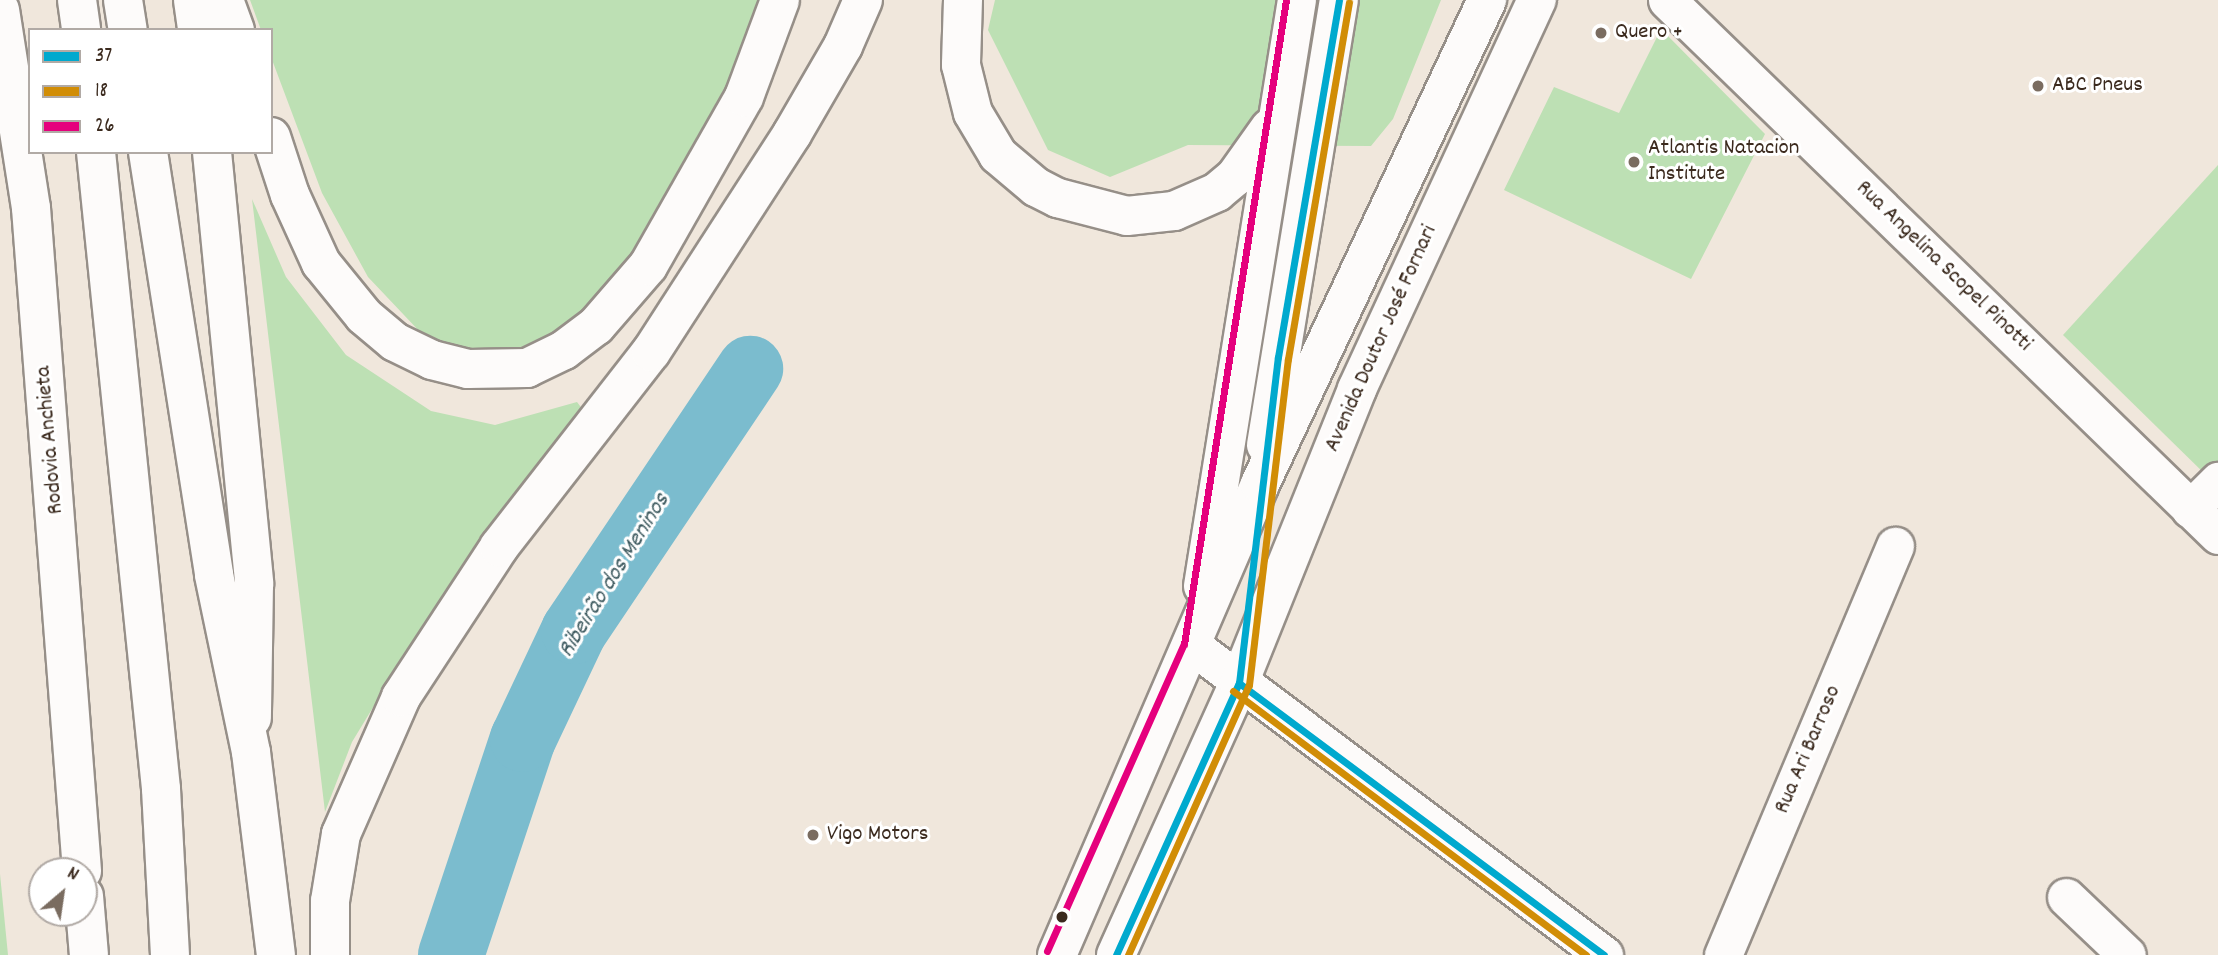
<!DOCTYPE html>
<meta charset="utf-8">
<style>
body{margin:0}
#map{position:relative;width:2218px;height:955px;overflow:hidden;background:#f0e7dc;font-family:Dekko,sans-serif}
div>[style]{position:absolute}
.green>*{inset:0;background:#bde0b4}
.river>*{height:66px;margin:-33px;padding:0 33px;transform-origin:33px;border-radius:33px;background:#7bbcce}
.roads{filter:drop-shadow(2px 0 #968f88) drop-shadow(-2px 0 #968f88) drop-shadow(0 2px #968f88) drop-shadow(0 -2px #968f88)}
.minor>*{height:37px;margin:-18.5px;padding:0 18.5px;transform-origin:18.5px;border-radius:18.5px;background:#fdfbfa}
.tertiary>*{height:38px;margin:-19px;padding:0 19px;transform-origin:19px;border-radius:19px;background:#fdfbfa}
.trunk>*{height:38px;margin:-19px;padding:0 19px;transform-origin:19px;border-radius:19px;background:#fdfbfa}
.motorway>*{height:38px;margin:-19px;padding:0 19px;transform-origin:19px;border-radius:19px;background:#fdfbfa}
.bus-1>*{height:7px;margin:-3.5px;padding:0 3.5px;transform-origin:3.5px;border-radius:3.5px;background:#00a9ce}
.bus-2>*{height:7px;margin:-3.5px;padding:0 3.5px;transform-origin:3.5px;border-radius:3.5px;background:#d18d06}
.bus-3>*{height:7px;margin:-3.5px;padding:0 3.5px;transform-origin:3.5px;border-radius:3.5px;background:#e5007d}
.dots>*{width:19px;height:19px;translate:-50% -50%;box-sizing:border-box;border:4px solid #fff;border-radius:50%}
span{translate:-50% -50%;white-space:nowrap;text-align:center;line-height:1.15;-webkit-text-stroke:6px #fff;paint-order:stroke}
.poi-label{font-size:23px;color:#3b2a1e}
.left{translate:0 -50%;text-align:left}
.street-label{font-size:23px;color:#3b2a1e}
.water-label{font-size:24px;color:#415d62;font-style:italic}
.legend{position:absolute;left:28px;top:28px;width:245px;height:126px;box-sizing:border-box;background:#fff;border:2px solid #b1aaa5;margin:0;padding:9px 12px;list-style:none;font-size:21px;color:#3b2a1e}
.legend li{display:flex;align-items:center;gap:14px;height:35px}
.legend b{width:35px;border:2px solid #b1aaa5}
.north{position:absolute;left:28px;top:857px;width:70px;height:70px;box-sizing:border-box;background:#fff;border:2px solid #b1aaa5;border-radius:50%;rotate:29deg;font-size:19px;font-weight:700;line-height:28px;text-align:center;color:#3b2a1e}
.north::after{content:'';display:block;margin:auto;width:24px;height:32px;background:#7a6c60;clip-path:polygon(50% 0,100% 100%,50% 72%,0 100%)}
</style>
<div id="map">
<div class="green">
<div style="clip-path:polygon(250px 0,768px 0,741px 86px,600px 308px,540px 345px,481px 358px,421px 333px,368px 277px,322px 193px,271px 57px,271px 30px,261px 30px)"></div>
<div style="clip-path:polygon(995px 0,1441px 0,1393px 119px,1371px 146px,1188px 145px,1110px 177px,1048px 150px,988px 30px)"></div>
<div style="clip-path:polygon(1661px 29px,1765px 134px,1691px 279px,1504px 190px,1554px 87px,1619px 113px)"></div>
<div style="clip-path:polygon(2218px 165px,2218px 469px,2210px 479px,2063px 335px)"></div>
<div style="clip-path:polygon(252px 199px,286px 277px,346px 355px,431px 411px,495px 425px,577px 402px,587px 415px,417px 635px,352px 742px,325px 812px)"></div>
<div style="clip-path:polygon(0 874px,8px 955px,0 955px)"></div>
</div>
<div class="river">
<div style="left:451px;top:955px;width:228px;rotate:-71.6deg"></div>
<div style="left:523px;top:739px;width:119px;rotate:-64.7deg"></div>
<div style="left:574px;top:631px;width:316px;rotate:-56.1deg"></div>
</div>
<div class="roads">
<div class="minor">
<div style="left:1667px;top:0;width:768px;rotate:44.16deg"></div>
<div style="left:2190px;top:509px;width:40px;rotate:-45deg"></div>
<div style="left:1194px;top:647px;width:513px;rotate:36.91deg"></div>
<div style="left:2066px;top:897px;width:84px;rotate:43.6deg"></div>
<div style="left:1723px;top:955px;width:444px;rotate:-67.2deg"></div>
</div>
<div class="tertiary">
<div style="left:963px;top:0;width:65px;rotate:91.8deg"></div>
<div style="left:961px;top:65px;width:49px;rotate:76deg"></div>
<div style="left:973px;top:113px;width:49px;rotate:59.2deg"></div>
<div style="left:998px;top:155px;width:50px;rotate:40.1deg"></div>
<div style="left:1036px;top:187px;width:25px;rotate:27deg"></div>
<div style="left:1058px;top:198px;width:71px;rotate:14.6deg"></div>
<div style="left:1127px;top:216px;width:47px;rotate:-6.1deg"></div>
<div style="left:1174px;top:211px;width:47px;rotate:-23.8deg"></div>
<div style="left:1217px;top:192px;width:23px;rotate:-40deg"></div>
<div style="left:1235px;top:177px;width:60px;rotate:-54.5deg"></div>
<div style="left:1266px;top:445px;width:451px;rotate:-80.7deg"></div>
<div style="left:1203px;top:586px;width:593px;rotate:-80.89deg"></div>
<div style="left:1057px;top:955px;width:513px;rotate:-66.68deg"></div>
<div style="left:1260px;top:484px;width:535px;rotate:-64.87deg"></div>
<div style="left:1116px;top:955px;width:299px;rotate:-65.7deg"></div>
<div style="left:1239px;top:683px;width:317px;rotate:-68.1deg"></div>
<div style="left:1357px;top:389px;width:429px;rotate:-65.2deg"></div>
</div>
<div class="trunk">
<div style="left:193px;top:0;width:30px;rotate:82deg"></div>
<div style="left:224px;top:0;width:32px;rotate:70deg"></div>
<div style="left:0;top:10px;width:200px;rotate:81.1deg"></div>
<div style="left:31px;top:208px;width:665px;rotate:85.6deg"></div>
<div style="left:271px;top:137px;width:61px;rotate:71.9deg"></div>
<div style="left:290px;top:195px;width:75px;rotate:65.5deg"></div>
<div style="left:321px;top:263px;width:68px;rotate:50.9deg"></div>
<div style="left:364px;top:316px;width:40px;rotate:40deg"></div>
<div style="left:395px;top:342px;width:41px;rotate:25.9deg"></div>
<div style="left:432px;top:360px;width:37px;rotate:14deg"></div>
<div style="left:468px;top:369px;width:59px;rotate:-1deg"></div>
<div style="left:527px;top:368px;width:41px;rotate:-25.9deg"></div>
<div style="left:564px;top:350px;width:40px;rotate:-37deg"></div>
<div style="left:596px;top:326px;width:79px;rotate:-49.1deg"></div>
<div style="left:648px;top:266px;width:194px;rotate:-60.4deg"></div>
<div style="left:744px;top:97px;width:103px;rotate:-69.6deg"></div>
<div style="left:212px;top:152px;width:434px;rotate:84.4deg"></div>
<div style="left:254px;top:584px;width:134px;rotate:90.9deg"></div>
<div style="left:84px;top:896px;width:59px;rotate:85.2deg"></div>
</div>
<div class="motorway">
<div style="left:77px;top:0;width:30px;rotate:82deg"></div>
<div style="left:123px;top:0;width:30px;rotate:81deg"></div>
<div style="left:96px;top:152px;width:640px;rotate:84.17deg"></div>
<div style="left:161px;top:789px;width:166px;rotate:86.9deg"></div>
<div style="left:148px;top:152px;width:428px;rotate:81.1deg"></div>
<div style="left:214px;top:575px;width:181px;rotate:78.2deg"></div>
<div style="left:251px;top:752px;width:205px;rotate:83deg"></div>
<div style="left:330px;top:955px;width:54px;rotate:-90deg"></div>
<div style="left:330px;top:901px;width:68px;rotate:-80.7deg"></div>
<div style="left:341px;top:834px;width:150px;rotate:-66.3deg"></div>
<div style="left:401px;top:697px;width:179px;rotate:-56.8deg"></div>
<div style="left:499px;top:547px;width:247px;rotate:-52.1deg"></div>
<div style="left:651px;top:352px;width:260px;rotate:-57.1deg"></div>
<div style="left:792px;top:134px;width:102px;rotate:-59.9deg"></div>
<div style="left:843px;top:46px;width:50px;rotate:-66.5deg"></div>
</div>
</div>
<div class="bus-1">
<div style="left:1239px;top:683px;width:455px;rotate:36.7deg"></div>
<div style="left:1116px;top:955px;width:299px;rotate:-65.7deg"></div>
<div style="left:1239px;top:683px;width:328px;rotate:-83.2deg"></div>
<div style="left:1278px;top:357px;width:362px;rotate:-80.3deg"></div>
</div>
<div class="bus-2">
<div style="left:1233px;top:691px;width:441px;rotate:36.8deg"></div>
<div style="left:1128px;top:955px;width:296px;rotate:-65.9deg"></div>
<div style="left:1249px;top:685px;width:328px;rotate:-83.2deg"></div>
<div style="left:1288px;top:359px;width:362px;rotate:-80.3deg"></div>
</div>
<div class="bus-3">
<div style="left:1047px;top:951px;width:336px;rotate:-66deg"></div>
<div style="left:1184px;top:644px;width:652px;rotate:-81deg"></div>
</div>
<div class="dots">
<div style="left:1601px;top:33px;background:#7a6c60"></div>
<div style="left:2038px;top:86px;background:#7a6c60"></div>
<div style="left:1634px;top:162px;background:#7a6c60"></div>
<div style="left:813px;top:835px;background:#7a6c60"></div>
<div style="left:1062px;top:917px;background:#3b2a1e"></div>
</div>
<div class="poi-label">
<span class="left" style="left:1615px;top:33px">Quero +</span>
<span class="left" style="left:2052px;top:86px">ABC Pneus</span>
<span class="left" style="left:1648px;top:162px">Atlantis Natacion<br>Institute</span>
<span class="left" style="left:827px;top:835px">Vigo Motors</span>
</div>
<div class="street-label">
<span style="left:1943px;top:267px;rotate:44deg">Rua Angelina Scopel Pinotti</span>
<span style="left:1382px;top:339px;rotate:-66deg">Avenida Doutor José Fornari</span>
<span style="left:51px;top:440px;rotate:-95deg">Rodovia Anchieta</span>
<span style="left:1809px;top:750px;rotate:-67deg">Rua Ari Barroso</span>
</div>
<div class="water-label">
<span style="left:615px;top:576px;rotate:-58deg">Ribeirão dos Meninos</span>
</div>
<ul class="legend">
<li><b style="height:9px;background:#00a9ce"></b>37</li>
<li><b style="height:9px;background:#d18d06"></b>18</li>
<li><b style="height:9px;background:#e5007d"></b>26</li>
</ul>
<div class="north">N</div>
</div>
